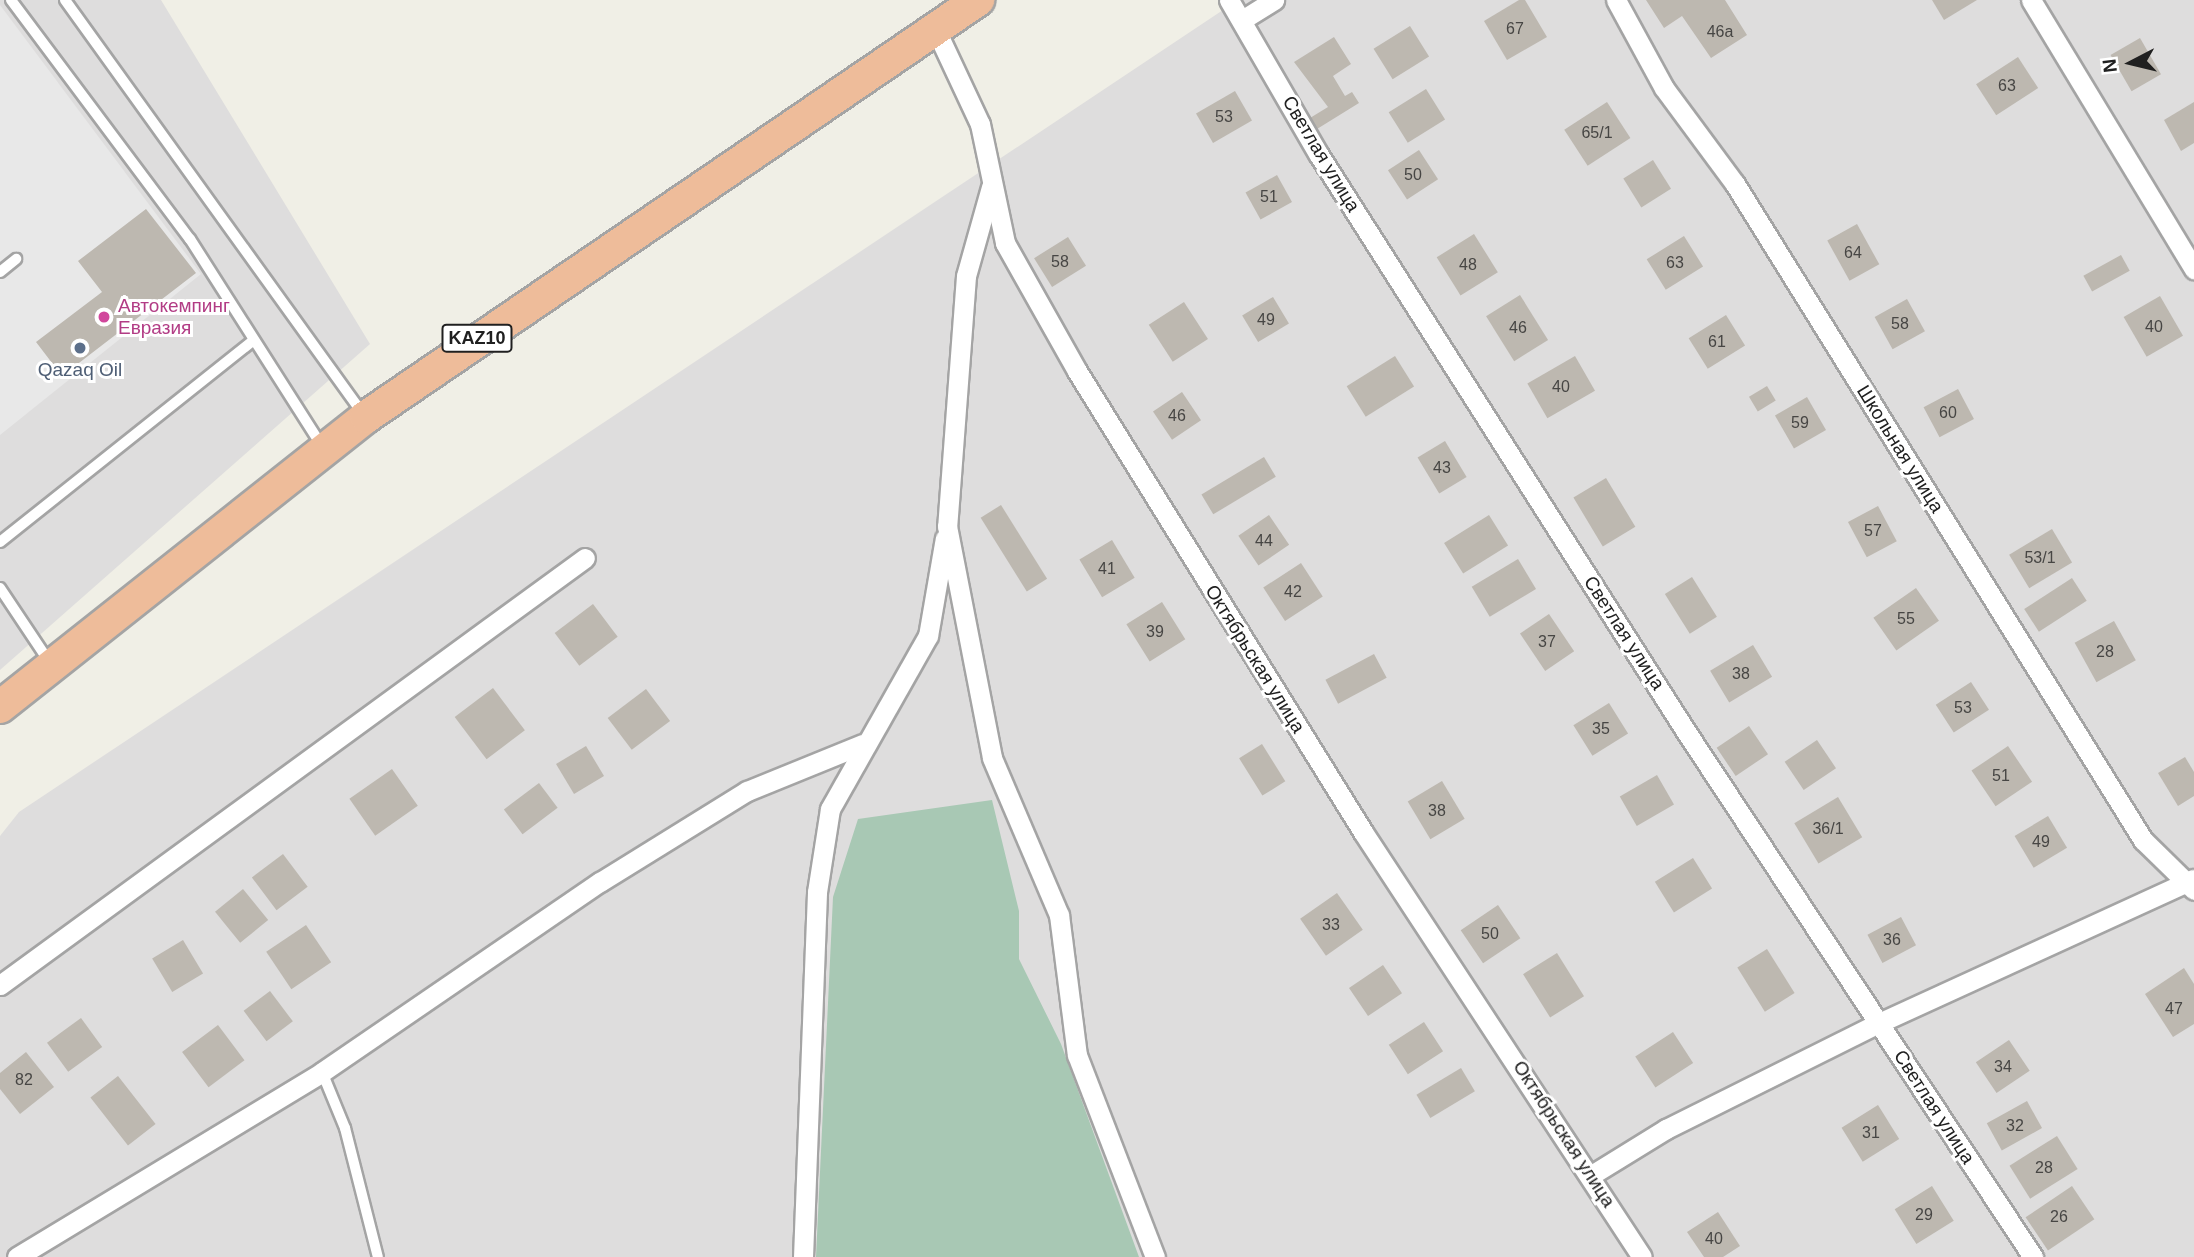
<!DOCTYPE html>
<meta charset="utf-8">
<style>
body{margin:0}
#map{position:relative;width:2194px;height:1257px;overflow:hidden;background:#f0efe6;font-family:Helvetica,sans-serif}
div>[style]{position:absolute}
.residential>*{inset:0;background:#dedddd}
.cemetery>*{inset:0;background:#a8c8b4}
.parking>*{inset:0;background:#e8e8e8}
.building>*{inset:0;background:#bdb8b0;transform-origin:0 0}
.roads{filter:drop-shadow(2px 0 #a4a4a4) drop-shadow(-2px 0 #a4a4a4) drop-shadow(0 2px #a4a4a4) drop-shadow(0 -2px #a4a4a4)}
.service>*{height:10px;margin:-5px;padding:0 5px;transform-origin:5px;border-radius:5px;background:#fff}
.minor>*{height:19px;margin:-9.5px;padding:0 9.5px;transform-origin:9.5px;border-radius:9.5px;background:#fff}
.trunk>*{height:32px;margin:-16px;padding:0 16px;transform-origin:16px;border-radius:16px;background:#eebc9a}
.dots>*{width:19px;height:19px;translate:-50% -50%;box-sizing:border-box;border:4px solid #fff;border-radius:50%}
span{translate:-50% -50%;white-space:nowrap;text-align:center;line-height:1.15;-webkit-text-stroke:6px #fff;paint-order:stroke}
.number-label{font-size:16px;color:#474644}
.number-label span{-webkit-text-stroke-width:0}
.shield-label span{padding:2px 5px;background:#fff;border:2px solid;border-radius:5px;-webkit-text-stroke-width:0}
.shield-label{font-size:18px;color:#202020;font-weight:700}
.street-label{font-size:19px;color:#202020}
.hotel-label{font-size:19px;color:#b23c85}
.left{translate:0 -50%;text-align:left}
.service-label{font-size:19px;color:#4e5e75}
.north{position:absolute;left:2096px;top:28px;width:70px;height:70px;-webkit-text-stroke:5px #fff;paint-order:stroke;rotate:263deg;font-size:19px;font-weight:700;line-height:28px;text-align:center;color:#202020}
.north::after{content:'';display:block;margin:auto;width:24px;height:32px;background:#202020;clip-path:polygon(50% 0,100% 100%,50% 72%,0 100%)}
</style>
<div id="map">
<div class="residential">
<div style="clip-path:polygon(0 0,161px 0,370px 344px,0 670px)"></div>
<div style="clip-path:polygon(1238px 0,2194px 0,2194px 1257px,0 1257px,0 836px,19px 812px)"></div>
</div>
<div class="cemetery">
<div style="clip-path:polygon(992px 800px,1019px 911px,1019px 959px,1061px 1044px,1139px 1257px,816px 1257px,833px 897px,858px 819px)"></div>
</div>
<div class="parking">
<div style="clip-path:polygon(0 5px,201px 274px,0 435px)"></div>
</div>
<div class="building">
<div style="clip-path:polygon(1519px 0,1525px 0,1547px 37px,1507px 60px,1484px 21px)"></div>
<div style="clip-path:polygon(1646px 0,1725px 0,1747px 35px,1711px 58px,1682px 16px,1664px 28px)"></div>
<div style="clip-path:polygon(1932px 0,1977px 0,1944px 20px)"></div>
<div style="left:1410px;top:26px;width:36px;height:43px;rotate:58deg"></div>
<div style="clip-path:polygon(1334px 37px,1351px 64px,1333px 76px,1345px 96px,1352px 92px,1359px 103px,1317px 129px,1310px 118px,1328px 107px,1294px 62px)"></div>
<div style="left:2140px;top:38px;width:42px;height:34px;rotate:60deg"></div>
<div style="left:2018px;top:57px;width:37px;height:50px;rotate:57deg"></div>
<div style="left:1426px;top:89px;width:36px;height:44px;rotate:58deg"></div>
<div style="left:1235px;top:91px;width:34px;height:45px;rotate:60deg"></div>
<div style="left:1607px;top:102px;width:43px;height:51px;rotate:57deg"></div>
<div style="clip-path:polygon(2194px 102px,2194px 143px,2181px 151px,2164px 120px)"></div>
<div style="left:1419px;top:150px;width:35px;height:37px;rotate:57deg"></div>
<div style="left:1653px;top:160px;width:34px;height:35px;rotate:58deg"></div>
<div style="left:1277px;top:175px;width:31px;height:36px;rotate:61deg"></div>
<div style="clip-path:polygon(146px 209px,196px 273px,62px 376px,36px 342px,102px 292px,78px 261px)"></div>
<div style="left:1857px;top:224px;width:46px;height:34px;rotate:61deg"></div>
<div style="left:1474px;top:234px;width:45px;height:44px;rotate:58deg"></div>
<div style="left:1684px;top:236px;width:36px;height:44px;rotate:58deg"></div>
<div style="left:1068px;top:237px;width:34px;height:40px;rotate:58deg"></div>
<div style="left:2121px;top:255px;width:18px;height:43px;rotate:61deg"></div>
<div style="left:1520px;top:295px;width:53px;height:40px;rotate:58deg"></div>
<div style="left:2160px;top:296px;width:46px;height:42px;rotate:60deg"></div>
<div style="left:1273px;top:297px;width:31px;height:36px;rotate:59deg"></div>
<div style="left:1907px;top:299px;width:37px;height:37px;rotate:61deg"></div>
<div style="left:1184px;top:302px;width:44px;height:42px;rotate:57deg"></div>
<div style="left:1726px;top:315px;width:36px;height:44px;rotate:58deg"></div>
<div style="left:1395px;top:356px;width:36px;height:57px;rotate:58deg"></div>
<div style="left:1575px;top:356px;width:40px;height:55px;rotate:60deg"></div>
<div style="left:1767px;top:386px;width:17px;height:21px;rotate:59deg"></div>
<div style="left:1958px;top:389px;width:34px;height:39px;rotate:62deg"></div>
<div style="left:1182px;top:392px;width:34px;height:35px;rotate:56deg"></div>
<div style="left:1807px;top:397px;width:38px;height:37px;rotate:60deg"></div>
<div style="left:1445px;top:441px;width:42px;height:32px;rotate:59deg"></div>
<div style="left:1264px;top:457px;width:23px;height:73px;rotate:59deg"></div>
<div style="left:1606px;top:478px;width:57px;height:38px;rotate:59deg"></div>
<div style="left:1001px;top:505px;width:87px;height:24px;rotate:58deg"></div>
<div style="left:1878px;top:506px;width:40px;height:34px;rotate:62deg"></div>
<div style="left:1269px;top:515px;width:36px;height:37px;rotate:56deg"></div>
<div style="left:1489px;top:515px;width:36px;height:53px;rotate:58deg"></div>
<div style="left:2052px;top:529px;width:39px;height:50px;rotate:59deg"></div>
<div style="left:1112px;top:540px;width:44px;height:38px;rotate:59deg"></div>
<div style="left:1518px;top:559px;width:35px;height:54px;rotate:59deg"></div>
<div style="left:1301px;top:563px;width:40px;height:45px;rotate:57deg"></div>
<div style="left:1692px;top:577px;width:47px;height:32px;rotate:58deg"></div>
<div style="left:2072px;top:578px;width:27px;height:57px;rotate:57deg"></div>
<div style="left:1916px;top:588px;width:40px;height:52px;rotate:55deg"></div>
<div style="left:1162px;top:602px;width:44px;height:42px;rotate:58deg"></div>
<div style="left:593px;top:604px;width:41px;height:48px;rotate:53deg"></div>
<div style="left:1549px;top:614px;width:45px;height:35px;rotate:56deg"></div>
<div style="left:2114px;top:621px;width:45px;height:45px;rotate:61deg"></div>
<div style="left:1753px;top:645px;width:37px;height:50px;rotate:59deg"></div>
<div style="left:1374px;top:654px;width:27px;height:55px;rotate:62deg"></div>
<div style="left:1971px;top:682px;width:33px;height:42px;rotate:57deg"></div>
<div style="left:493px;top:688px;width:53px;height:48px;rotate:53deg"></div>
<div style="left:646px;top:689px;width:40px;height:48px;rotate:53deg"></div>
<div style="left:1609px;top:703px;width:36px;height:42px;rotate:58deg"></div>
<div style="left:1749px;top:726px;width:34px;height:39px;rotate:56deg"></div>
<div style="left:1817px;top:740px;width:34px;height:39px;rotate:56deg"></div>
<div style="left:1262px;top:744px;width:44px;height:27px;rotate:58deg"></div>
<div style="left:586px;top:746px;width:35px;height:35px;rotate:59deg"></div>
<div style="left:2008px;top:746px;width:43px;height:44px;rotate:56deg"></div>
<div style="clip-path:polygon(2185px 757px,2194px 772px,2194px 796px,2178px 806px,2158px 773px)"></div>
<div style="left:392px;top:769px;width:45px;height:52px;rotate:55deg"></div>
<div style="left:1657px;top:775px;width:34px;height:43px;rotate:60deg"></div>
<div style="left:1442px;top:781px;width:44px;height:40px;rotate:59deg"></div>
<div style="left:539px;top:783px;width:31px;height:44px;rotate:53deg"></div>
<div style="left:1838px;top:797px;width:47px;height:51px;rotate:59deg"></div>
<div style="left:2048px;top:816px;width:37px;height:39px;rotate:59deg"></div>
<div style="left:283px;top:854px;width:41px;height:39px;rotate:53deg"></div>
<div style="left:1693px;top:858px;width:36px;height:45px;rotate:58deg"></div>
<div style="left:243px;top:889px;width:40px;height:36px;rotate:51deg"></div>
<div style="left:1337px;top:893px;width:45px;height:45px;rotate:55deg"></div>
<div style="left:1498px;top:905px;width:40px;height:45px;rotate:56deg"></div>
<div style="left:1901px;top:917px;width:32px;height:38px;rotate:62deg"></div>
<div style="left:306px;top:925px;width:45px;height:48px;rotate:56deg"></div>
<div style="left:183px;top:940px;width:39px;height:36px;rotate:59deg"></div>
<div style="left:1767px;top:949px;width:52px;height:35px;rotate:58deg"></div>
<div style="left:1557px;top:953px;width:51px;height:40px;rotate:58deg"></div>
<div style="left:1383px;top:965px;width:34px;height:41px;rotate:56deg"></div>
<div style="clip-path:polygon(2184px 968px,2194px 984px,2194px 1024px,2173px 1037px,2145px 994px)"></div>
<div style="left:270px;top:991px;width:38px;height:33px;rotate:53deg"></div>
<div style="left:81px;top:1018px;width:36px;height:42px;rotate:54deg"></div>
<div style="left:1424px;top:1022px;width:35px;height:42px;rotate:57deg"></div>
<div style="left:218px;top:1025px;width:44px;height:45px;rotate:53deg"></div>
<div style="left:1673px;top:1032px;width:37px;height:45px;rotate:57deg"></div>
<div style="left:2009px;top:1040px;width:37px;height:40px;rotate:56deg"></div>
<div style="clip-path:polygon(26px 1052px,54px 1087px,20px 1114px,0 1089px,0 1073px)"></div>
<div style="left:1461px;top:1068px;width:27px;height:52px;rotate:59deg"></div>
<div style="left:118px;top:1076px;width:61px;height:35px;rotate:52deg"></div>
<div style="left:2027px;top:1101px;width:31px;height:46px;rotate:61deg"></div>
<div style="left:1878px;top:1105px;width:40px;height:43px;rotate:58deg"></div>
<div style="left:2057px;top:1136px;width:39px;height:56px;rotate:58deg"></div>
<div style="left:1932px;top:1186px;width:41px;height:44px;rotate:58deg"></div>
<div style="left:2072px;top:1186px;width:40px;height:56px;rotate:56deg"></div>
<div style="clip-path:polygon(1718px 1212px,1740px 1246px,1723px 1257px,1704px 1257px,1687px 1232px)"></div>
</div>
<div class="roads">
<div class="service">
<div style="left:11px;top:0;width:299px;rotate:53.2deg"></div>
<div style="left:190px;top:239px;width:244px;rotate:57.5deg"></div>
<div style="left:65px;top:0;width:510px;rotate:54.25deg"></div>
<div style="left:0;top:272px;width:21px;rotate:-39deg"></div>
<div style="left:0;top:542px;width:321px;rotate:-38.5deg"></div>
<div style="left:0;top:588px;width:90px;rotate:56.3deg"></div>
<div style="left:322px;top:1072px;width:61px;rotate:67.7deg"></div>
<div style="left:345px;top:1128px;width:133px;rotate:75.7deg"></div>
</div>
<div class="minor">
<div style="left:1229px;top:0;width:179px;rotate:59.9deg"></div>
<div style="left:1319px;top:155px;width:682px;rotate:57.52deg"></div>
<div style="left:1685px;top:730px;width:632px;rotate:56.56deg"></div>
<div style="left:1616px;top:0;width:100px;rotate:61.4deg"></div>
<div style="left:1664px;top:88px;width:119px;rotate:53.5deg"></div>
<div style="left:1735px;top:184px;width:773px;rotate:58.12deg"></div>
<div style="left:2143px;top:840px;width:71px;rotate:44.4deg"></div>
<div style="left:2031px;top:0;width:315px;rotate:58.8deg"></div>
<div style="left:1242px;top:20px;width:38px;rotate:-32deg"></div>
<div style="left:935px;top:28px;width:106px;rotate:64.9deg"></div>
<div style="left:980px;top:124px;width:122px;rotate:78.1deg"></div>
<div style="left:1005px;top:243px;width:147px;rotate:60.6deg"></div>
<div style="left:1077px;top:371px;width:543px;rotate:58.18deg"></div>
<div style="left:1363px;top:832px;width:508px;rotate:56.72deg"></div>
<div style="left:991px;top:187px;width:92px;rotate:105.7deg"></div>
<div style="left:966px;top:276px;width:251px;rotate:94.3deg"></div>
<div style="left:947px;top:526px;width:236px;rotate:79deg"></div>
<div style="left:992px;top:758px;width:171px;rotate:66.9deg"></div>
<div style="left:1059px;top:915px;width:141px;rotate:82.7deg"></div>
<div style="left:1077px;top:1055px;width:217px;rotate:68.9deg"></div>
<div style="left:0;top:985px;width:724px;rotate:-36.13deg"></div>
<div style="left:1593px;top:1174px;width:86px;rotate:-31.7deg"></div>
<div style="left:1666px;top:1129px;width:238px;rotate:-26.5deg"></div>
<div style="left:1879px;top:1023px;width:346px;rotate:-24.6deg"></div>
<div style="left:17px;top:1257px;width:357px;rotate:-31.2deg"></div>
<div style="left:322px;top:1072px;width:337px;rotate:-34.4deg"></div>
<div style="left:600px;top:882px;width:173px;rotate:-31.8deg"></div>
<div style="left:747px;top:791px;width:125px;rotate:-22.1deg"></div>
<div style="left:803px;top:1257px;width:365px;rotate:-87.8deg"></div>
<div style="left:817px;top:892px;width:84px;rotate:-81.1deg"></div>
<div style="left:830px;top:809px;width:199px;rotate:-60.5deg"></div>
<div style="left:928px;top:636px;width:99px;rotate:-80.2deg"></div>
</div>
<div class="trunk">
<div style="left:0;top:707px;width:467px;rotate:-38.4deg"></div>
<div style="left:366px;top:417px;width:741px;rotate:-34.27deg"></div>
</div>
</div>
<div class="dots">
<div style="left:104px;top:317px;background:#d1479c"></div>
<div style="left:80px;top:348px;background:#5c6f8a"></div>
</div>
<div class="number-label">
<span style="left:1515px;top:29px">67</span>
<span style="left:1720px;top:32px">46а</span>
<span style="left:2007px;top:86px">63</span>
<span style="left:1224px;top:117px">53</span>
<span style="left:1597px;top:133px">65/1</span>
<span style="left:1413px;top:175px">50</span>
<span style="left:1269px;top:197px">51</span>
<span style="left:1853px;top:253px">64</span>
<span style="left:1060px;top:262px">58</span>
<span style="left:1675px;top:263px">63</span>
<span style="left:1468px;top:265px">48</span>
<span style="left:1266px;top:320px">49</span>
<span style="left:1900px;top:324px">58</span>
<span style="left:2154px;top:327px">40</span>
<span style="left:1518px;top:328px">46</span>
<span style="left:1717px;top:342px">61</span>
<span style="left:1561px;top:387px">40</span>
<span style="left:1948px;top:413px">60</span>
<span style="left:1177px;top:416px">46</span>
<span style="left:1800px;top:423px">59</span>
<span style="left:1442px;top:468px">43</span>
<span style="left:1873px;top:531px">57</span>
<span style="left:1264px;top:541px">44</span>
<span style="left:2040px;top:558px">53/1</span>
<span style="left:1107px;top:569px">41</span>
<span style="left:1293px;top:592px">42</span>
<span style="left:1906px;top:619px">55</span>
<span style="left:1155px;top:632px">39</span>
<span style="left:1547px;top:642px">37</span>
<span style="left:2105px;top:652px">28</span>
<span style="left:1741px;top:674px">38</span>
<span style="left:1963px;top:708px">53</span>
<span style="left:1601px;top:729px">35</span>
<span style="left:2001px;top:776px">51</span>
<span style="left:1437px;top:811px">38</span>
<span style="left:1828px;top:829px">36/1</span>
<span style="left:2041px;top:842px">49</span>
<span style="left:1331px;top:925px">33</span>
<span style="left:1490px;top:934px">50</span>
<span style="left:1892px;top:940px">36</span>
<span style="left:2174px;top:1009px">47</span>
<span style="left:2003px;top:1067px">34</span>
<span style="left:24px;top:1080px">82</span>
<span style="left:2015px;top:1126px">32</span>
<span style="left:1871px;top:1133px">31</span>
<span style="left:2044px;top:1168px">28</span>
<span style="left:1924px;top:1215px">29</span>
<span style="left:2059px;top:1217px">26</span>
<span style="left:1714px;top:1239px">40</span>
</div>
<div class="shield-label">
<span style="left:477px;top:338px">KAZ10</span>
</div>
<div class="street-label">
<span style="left:1321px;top:154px;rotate:59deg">Светлая улица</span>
<span style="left:1900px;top:449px;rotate:58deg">Школьная улица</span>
<span style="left:1624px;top:633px;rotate:57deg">Светлая улица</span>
<span style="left:1255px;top:659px;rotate:58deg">Октябрьская улица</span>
<span style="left:1934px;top:1107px;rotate:57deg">Светлая улица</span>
<span style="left:1564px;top:1134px;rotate:57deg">Октябрьская улица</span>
</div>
<div class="hotel-label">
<span class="left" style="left:118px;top:317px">Автокемпинг<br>Евразия</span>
</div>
<div class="service-label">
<span style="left:80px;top:370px">Qazaq Oil</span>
</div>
<div class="north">N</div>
</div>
